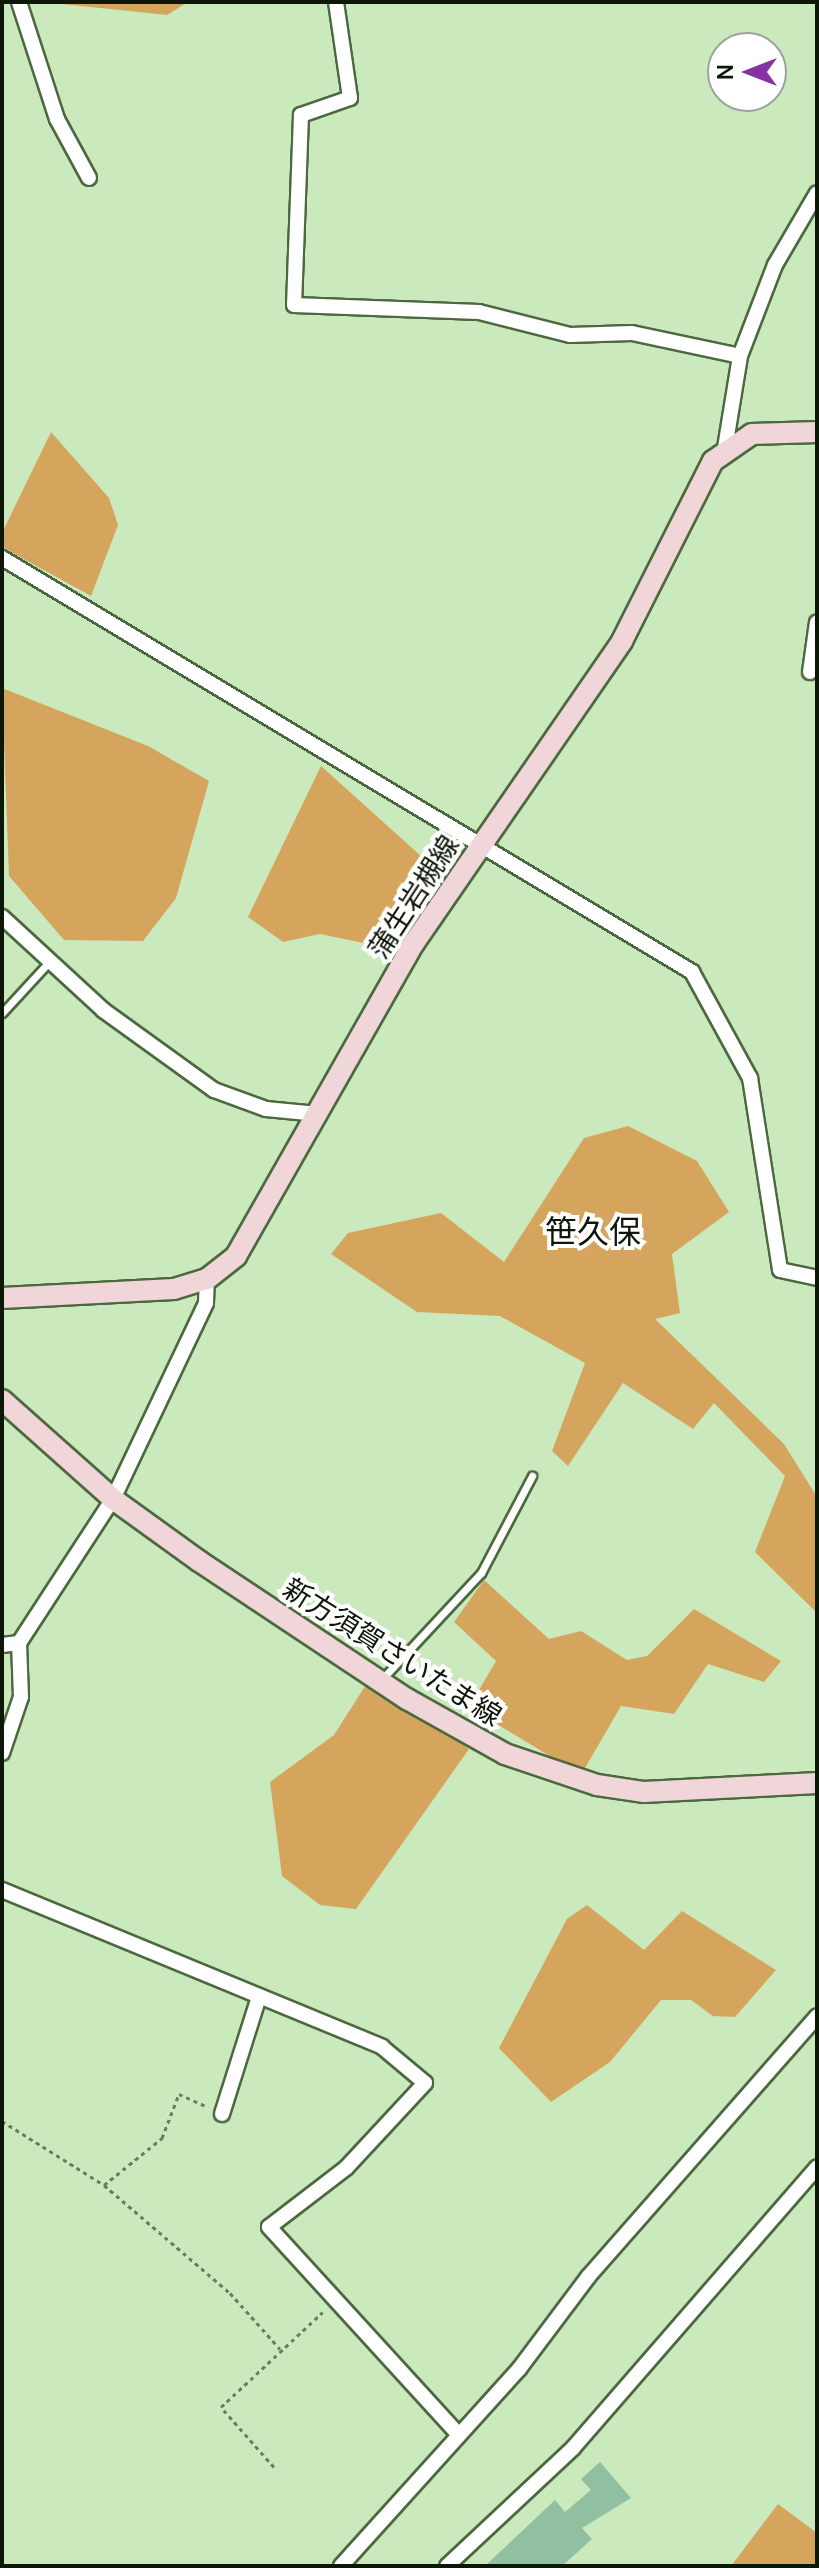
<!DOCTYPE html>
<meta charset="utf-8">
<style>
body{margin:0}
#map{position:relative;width:819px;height:2568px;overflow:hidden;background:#cae9bc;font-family:Manrope,"Noto Sans JP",sans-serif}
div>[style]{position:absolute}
.green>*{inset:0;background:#d5a55e}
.building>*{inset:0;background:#90c0a1}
.path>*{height:3px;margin-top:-1.5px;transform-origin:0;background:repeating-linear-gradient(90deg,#697d5f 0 4px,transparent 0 8px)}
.roads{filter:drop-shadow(2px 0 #4d6840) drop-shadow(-2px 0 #4d6840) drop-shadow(0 2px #4d6840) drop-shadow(0 -2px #4d6840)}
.service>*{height:7px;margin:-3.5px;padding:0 3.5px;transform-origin:3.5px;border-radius:3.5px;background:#fff}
.minor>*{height:14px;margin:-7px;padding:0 7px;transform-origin:7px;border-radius:7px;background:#fff}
.secondary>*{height:20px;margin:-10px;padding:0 10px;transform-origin:10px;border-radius:10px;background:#f0d6d8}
span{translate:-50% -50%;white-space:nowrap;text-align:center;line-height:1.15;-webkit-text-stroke:8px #fff;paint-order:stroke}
.street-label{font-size:28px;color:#0c1707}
.quarter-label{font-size:32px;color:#0c1707}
.frame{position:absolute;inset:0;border:4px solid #0c1707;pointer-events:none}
.north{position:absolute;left:707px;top:32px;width:80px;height:80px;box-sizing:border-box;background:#fff;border:2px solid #9ea29c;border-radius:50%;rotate:270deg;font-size:22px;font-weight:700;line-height:32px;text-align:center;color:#0c1707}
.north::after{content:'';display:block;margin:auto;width:28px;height:36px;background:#8533a2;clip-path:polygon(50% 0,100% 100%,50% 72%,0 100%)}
</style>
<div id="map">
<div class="green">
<div style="clip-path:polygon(43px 2px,188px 2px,167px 15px)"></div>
<div style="clip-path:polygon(51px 432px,109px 498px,118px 525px,91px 596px,2px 547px,2px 533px)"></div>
<div style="clip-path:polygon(2px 688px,148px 746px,209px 781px,176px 898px,143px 941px,64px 940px,9px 876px)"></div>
<div style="clip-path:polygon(321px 766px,442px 875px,393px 949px,320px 934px,283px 942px,248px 917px)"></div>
<div style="clip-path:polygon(628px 1126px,697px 1161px,729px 1212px,672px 1254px,680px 1313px,655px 1319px,784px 1444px,817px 1497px,817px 1613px,755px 1552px,785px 1476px,714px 1403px,693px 1429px,623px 1383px,568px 1466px,552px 1451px,585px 1363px,500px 1316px,417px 1312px,331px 1254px,348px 1233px,441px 1213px,504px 1262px,584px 1138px)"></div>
<div style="clip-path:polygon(484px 1580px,549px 1639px,581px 1631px,627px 1660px,647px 1656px,694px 1609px,781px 1661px,764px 1682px,708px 1664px,674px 1714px,621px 1706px,581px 1775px,469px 1707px,496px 1661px,454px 1622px)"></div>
<div style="clip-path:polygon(369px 1680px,469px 1749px,356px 1909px,320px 1905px,282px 1876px,270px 1782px,334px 1735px)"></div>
<div style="clip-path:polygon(587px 1905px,644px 1950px,682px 1911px,776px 1970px,735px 2017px,713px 2016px,691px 2000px,661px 2000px,610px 2062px,551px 2102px,499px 2048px,567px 1919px)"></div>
<div style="clip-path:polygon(778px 2504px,817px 2533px,817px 2566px,731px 2566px)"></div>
</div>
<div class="building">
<div style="clip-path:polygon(600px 2462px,631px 2498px,582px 2528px,592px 2539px,562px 2566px,485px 2566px,555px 2500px,565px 2512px,591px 2490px,581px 2479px)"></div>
</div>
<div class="path">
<div style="left:2px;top:2121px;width:120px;rotate:32.1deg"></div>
<div style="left:104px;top:2185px;width:166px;rotate:40.6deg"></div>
<div style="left:230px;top:2293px;width:75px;rotate:48.2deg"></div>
<div style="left:104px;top:2185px;width:75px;rotate:-39deg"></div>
<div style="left:162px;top:2138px;width:47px;rotate:-68.9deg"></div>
<div style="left:179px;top:2094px;width:32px;rotate:24deg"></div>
<div style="left:274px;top:2467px;width:80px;rotate:-131.5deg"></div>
<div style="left:221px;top:2407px;width:139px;rotate:-43deg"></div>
</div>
<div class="roads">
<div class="service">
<div style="left:2px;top:1013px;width:69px;rotate:-47.3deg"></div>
<div style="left:382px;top:1679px;width:145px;rotate:-47deg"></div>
<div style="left:481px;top:1573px;width:110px;rotate:-62.3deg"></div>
</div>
<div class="minor">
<div style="left:19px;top:2px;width:123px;rotate:72deg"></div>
<div style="left:57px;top:119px;width:67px;rotate:61.5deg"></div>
<div style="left:336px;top:2px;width:97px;rotate:81.7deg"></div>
<div style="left:350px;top:98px;width:52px;rotate:160.9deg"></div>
<div style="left:301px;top:115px;width:190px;rotate:92.1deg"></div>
<div style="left:294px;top:305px;width:185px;rotate:2.2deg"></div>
<div style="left:479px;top:312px;width:94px;rotate:14.2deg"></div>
<div style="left:570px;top:335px;width:62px;rotate:-1.8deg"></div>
<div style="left:632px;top:333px;width:110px;rotate:12deg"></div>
<div style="left:725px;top:448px;width:93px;rotate:-80.7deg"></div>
<div style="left:740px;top:356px;width:97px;rotate:-69deg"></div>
<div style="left:775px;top:265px;width:83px;rotate:-59.7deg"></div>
<div style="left:2px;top:558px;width:805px;rotate:30.96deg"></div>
<div style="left:692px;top:972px;width:121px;rotate:61.3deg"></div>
<div style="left:750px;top:1078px;width:194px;rotate:81.1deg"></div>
<div style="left:780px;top:1270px;width:38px;rotate:12deg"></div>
<div style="left:810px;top:672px;width:50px;rotate:-82deg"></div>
<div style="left:2px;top:917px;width:137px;rotate:42.6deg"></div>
<div style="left:103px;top:1010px;width:137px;rotate:35.8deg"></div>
<div style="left:214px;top:1090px;width:55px;rotate:20.1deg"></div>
<div style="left:266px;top:1109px;width:52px;rotate:5.5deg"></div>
<div style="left:2px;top:1645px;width:17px;rotate:-7deg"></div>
<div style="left:2px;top:1753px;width:59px;rotate:-71.3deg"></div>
<div style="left:21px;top:1697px;width:54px;rotate:-92.1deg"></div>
<div style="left:19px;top:1643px;width:172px;rotate:-56.9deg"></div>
<div style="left:113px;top:1499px;width:217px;rotate:-64.6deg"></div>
<div style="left:206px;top:1303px;width:24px;rotate:-88deg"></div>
<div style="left:2px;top:1890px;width:411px;rotate:22.4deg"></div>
<div style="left:382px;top:2047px;width:56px;rotate:39.9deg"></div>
<div style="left:425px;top:2083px;width:116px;rotate:132.9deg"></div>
<div style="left:346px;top:2168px;width:97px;rotate:142.5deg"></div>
<div style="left:269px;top:2227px;width:279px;rotate:47.6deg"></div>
<div style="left:222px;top:2114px;width:123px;rotate:-72.5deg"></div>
<div style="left:341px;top:2566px;width:266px;rotate:-47.9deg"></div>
<div style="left:519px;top:2369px;width:115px;rotate:-53.1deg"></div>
<div style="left:588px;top:2277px;width:347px;rotate:-48.7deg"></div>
<div style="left:447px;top:2566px;width:173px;rotate:-43.1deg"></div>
<div style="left:573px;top:2448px;width:372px;rotate:-49deg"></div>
</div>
<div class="secondary">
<div style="left:2px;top:1298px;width:172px;rotate:-3deg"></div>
<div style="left:174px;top:1289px;width:34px;rotate:-17deg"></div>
<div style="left:207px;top:1279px;width:37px;rotate:-38deg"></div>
<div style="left:236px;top:1256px;width:360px;rotate:-60.4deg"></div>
<div style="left:414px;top:943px;width:367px;rotate:-55.4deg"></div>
<div style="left:622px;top:641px;width:202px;rotate:-63.2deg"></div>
<div style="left:713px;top:461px;width:47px;rotate:-34.7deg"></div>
<div style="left:752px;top:434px;width:65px;rotate:-1.8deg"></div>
<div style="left:2px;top:1400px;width:149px;rotate:41.7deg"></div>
<div style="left:113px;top:1499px;width:106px;rotate:35.8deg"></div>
<div style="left:199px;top:1561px;width:250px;rotate:33.6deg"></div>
<div style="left:407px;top:1699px;width:112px;rotate:29.3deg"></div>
<div style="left:505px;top:1754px;width:97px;rotate:18.6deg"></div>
<div style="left:597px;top:1785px;width:48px;rotate:8.5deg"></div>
<div style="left:644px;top:1792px;width:173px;rotate:-3deg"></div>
</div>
</div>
<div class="street-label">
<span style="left:413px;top:896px;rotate:-57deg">蒲生岩槻線</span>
<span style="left:393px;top:1651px;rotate:32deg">新方須賀さいたま線</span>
</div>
<div class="quarter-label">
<span style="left:593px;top:1231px">笹久保</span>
</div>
<div class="frame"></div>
<div class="north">N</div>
</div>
